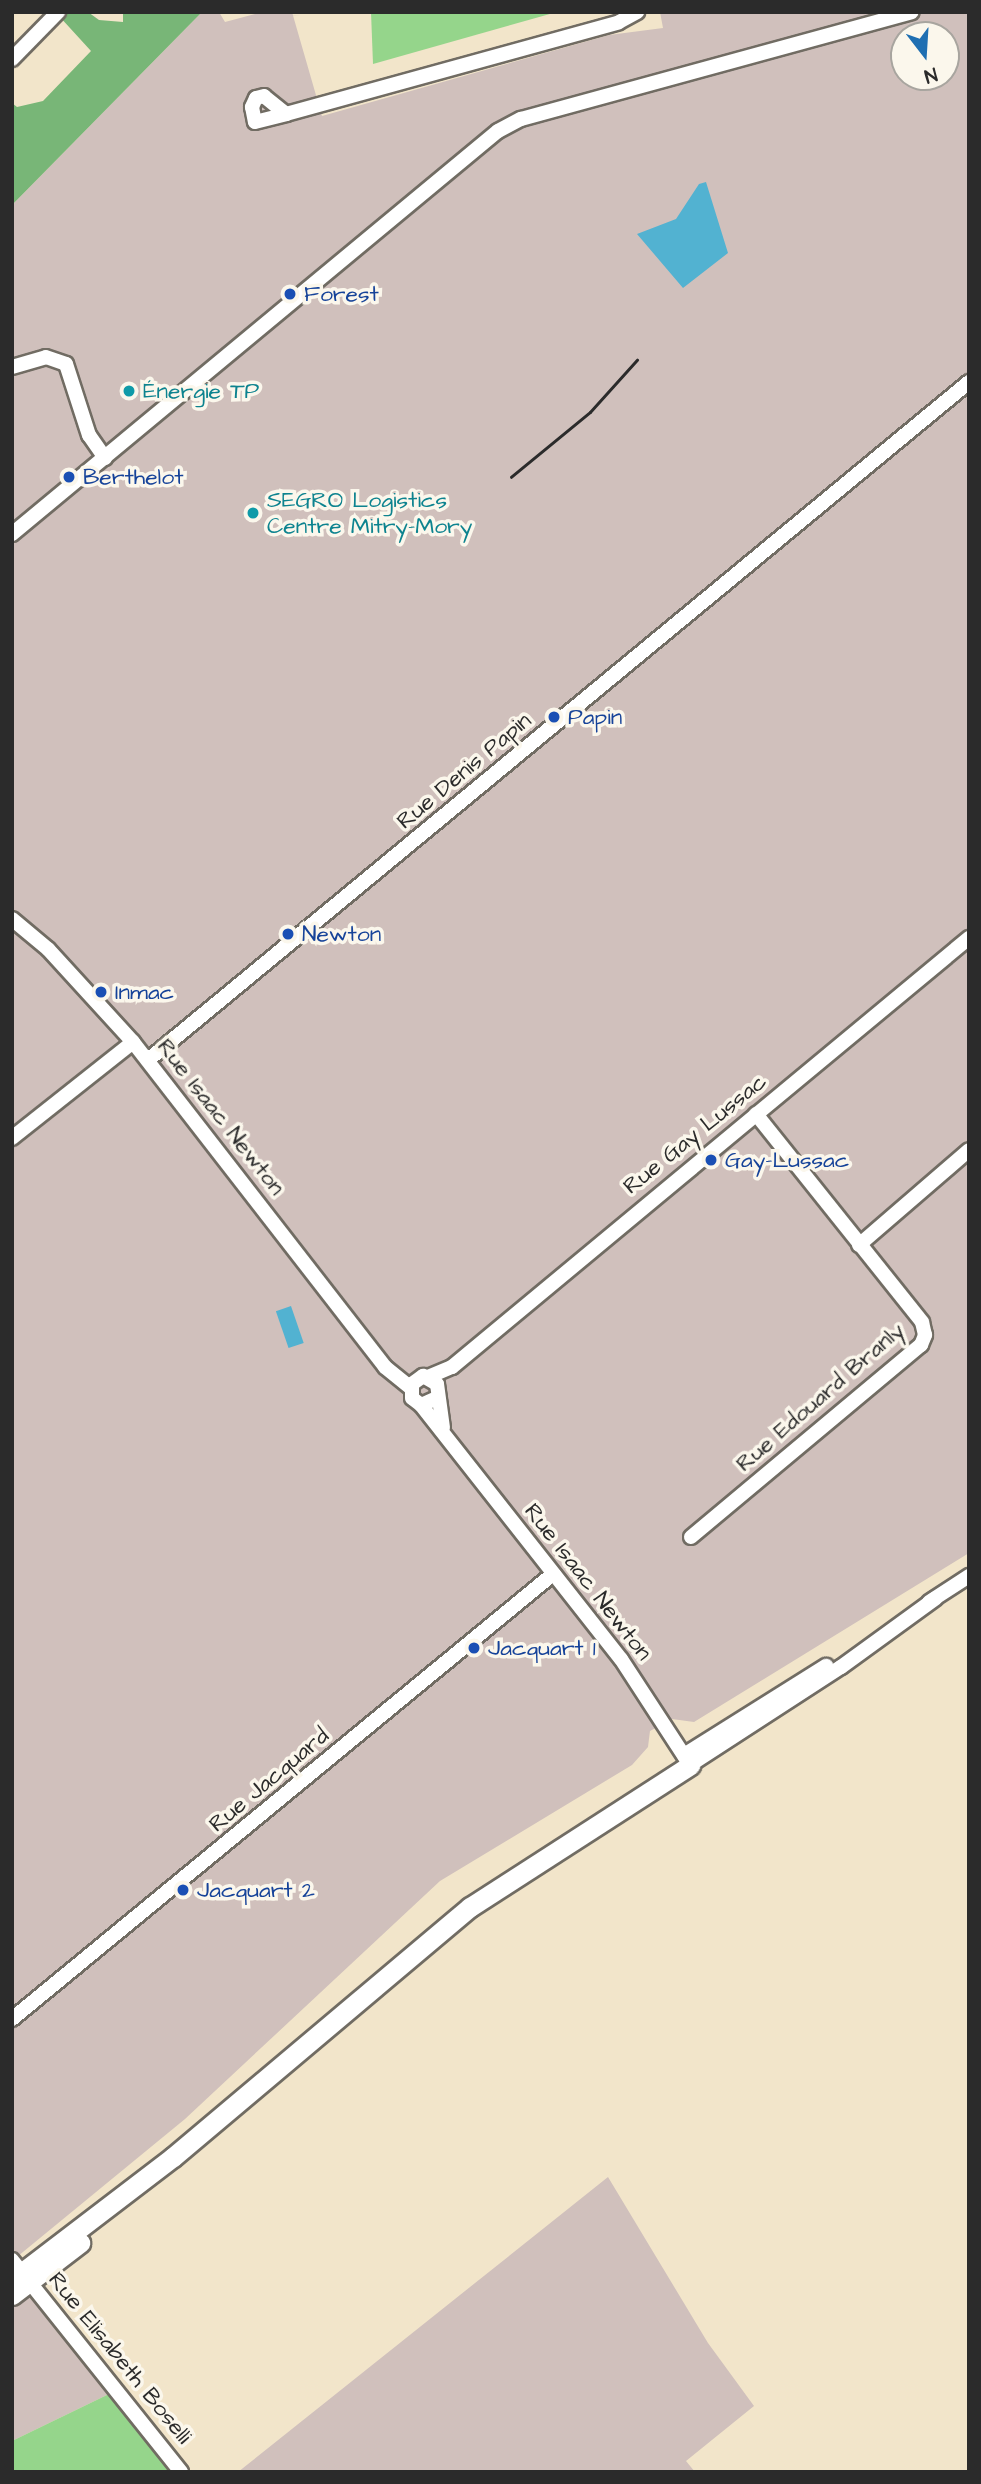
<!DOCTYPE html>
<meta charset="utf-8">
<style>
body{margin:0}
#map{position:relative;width:981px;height:2484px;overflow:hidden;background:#f2e5ca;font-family:"Architects Daughter",sans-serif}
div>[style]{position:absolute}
.industrial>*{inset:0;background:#d0c0bc}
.green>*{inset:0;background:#95d58b}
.forest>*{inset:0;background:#78b677}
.water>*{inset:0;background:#52b2d1;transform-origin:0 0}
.roads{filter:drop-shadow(2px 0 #716c63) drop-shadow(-2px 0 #716c63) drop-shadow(0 2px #716c63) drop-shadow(0 -2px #716c63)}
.minor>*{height:14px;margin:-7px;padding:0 7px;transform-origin:7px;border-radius:7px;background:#fff}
.major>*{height:19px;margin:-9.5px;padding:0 9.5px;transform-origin:9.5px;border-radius:9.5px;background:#fff}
.rail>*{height:2.5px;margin:-1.25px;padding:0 1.25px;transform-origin:1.25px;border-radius:1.25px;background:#2b2b2b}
.dots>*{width:19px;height:19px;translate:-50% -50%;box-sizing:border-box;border:4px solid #fbf7ec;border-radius:50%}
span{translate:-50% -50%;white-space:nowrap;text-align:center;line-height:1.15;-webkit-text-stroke:7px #fbf7ec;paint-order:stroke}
.transit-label{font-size:23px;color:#164399}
.left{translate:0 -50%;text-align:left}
.culture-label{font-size:23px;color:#0d838f}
.street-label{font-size:23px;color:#2b2b2b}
.frame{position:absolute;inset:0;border:14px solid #2b2b2b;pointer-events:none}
.north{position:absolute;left:890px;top:21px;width:70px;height:70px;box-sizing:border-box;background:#fbf7ec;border:2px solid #a8a59f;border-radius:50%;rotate:163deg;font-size:19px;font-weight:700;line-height:28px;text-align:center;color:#2b2b2b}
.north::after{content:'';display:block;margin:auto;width:24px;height:32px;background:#1f6fb2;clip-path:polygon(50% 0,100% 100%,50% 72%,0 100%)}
</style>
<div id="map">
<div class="industrial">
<div style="clip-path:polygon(evenodd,202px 12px,219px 12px,225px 22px,263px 12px,292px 12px,322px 116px,609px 35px,663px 28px,660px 12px,969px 12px,969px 1553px,694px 1722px,672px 1719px,650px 1731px,648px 1747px,632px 1765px,440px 1881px,185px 2119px,12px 2261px,12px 205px,202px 12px,904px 35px,946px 35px,946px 77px,904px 77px,904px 35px)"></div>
<div style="clip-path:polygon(608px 2177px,708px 2343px,754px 2406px,686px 2461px,695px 2472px,238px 2472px)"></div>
<div style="clip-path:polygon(12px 2275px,109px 2394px,12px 2441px)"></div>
</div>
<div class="green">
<div style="clip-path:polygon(371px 12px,557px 12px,373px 64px)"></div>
<div style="clip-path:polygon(109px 2394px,171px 2472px,12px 2472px,12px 2441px)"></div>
</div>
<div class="forest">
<div style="clip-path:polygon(63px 12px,88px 12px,99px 20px,123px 22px,123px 12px,202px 12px,12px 205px,12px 103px,17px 107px,43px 101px,91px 51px,59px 16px)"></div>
</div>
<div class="water">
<div style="clip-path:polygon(706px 182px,728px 253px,683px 288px,637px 234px,676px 219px,699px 184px)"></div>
<div style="left:291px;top:1306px;width:39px;height:16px;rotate:71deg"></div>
</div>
<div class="roads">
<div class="minor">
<div style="left:12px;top:59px;width:66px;rotate:-45.6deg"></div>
<div style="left:286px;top:114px;width:28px;rotate:-141deg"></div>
<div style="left:264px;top:96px;width:8px;rotate:166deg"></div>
<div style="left:256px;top:98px;width:10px;rotate:114deg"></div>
<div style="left:252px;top:107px;width:15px;rotate:79deg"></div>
<div style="left:255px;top:122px;width:32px;rotate:-14deg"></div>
<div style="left:286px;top:114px;width:345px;rotate:-15.4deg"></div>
<div style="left:619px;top:22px;width:21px;rotate:-29deg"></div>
<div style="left:12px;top:367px;width:35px;rotate:-16deg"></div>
<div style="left:46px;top:357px;width:21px;rotate:19deg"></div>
<div style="left:66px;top:364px;width:75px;rotate:72.1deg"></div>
<div style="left:89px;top:435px;width:28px;rotate:55deg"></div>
<div style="left:12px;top:534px;width:631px;rotate:-39.67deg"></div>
<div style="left:498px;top:131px;width:26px;rotate:-28deg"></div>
<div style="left:521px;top:119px;width:405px;rotate:-15.3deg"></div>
<div style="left:12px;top:919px;width:47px;rotate:39.8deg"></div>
<div style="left:48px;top:949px;width:126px;rotate:47.6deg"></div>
<div style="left:133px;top:1042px;width:411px;rotate:52.2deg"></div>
<div style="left:385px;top:1367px;width:33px;rotate:39deg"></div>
<div style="left:148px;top:1060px;width:1065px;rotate:-39.55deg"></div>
<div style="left:12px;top:1138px;width:154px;rotate:-38.4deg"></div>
<div style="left:859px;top:1245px;width:145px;rotate:-40.8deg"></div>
<div style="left:428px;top:1377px;width:26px;rotate:-23deg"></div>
<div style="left:452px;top:1367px;width:672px;rotate:-39.69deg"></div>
<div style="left:437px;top:1398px;width:17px;rotate:156deg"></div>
<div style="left:421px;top:1405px;width:11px;rotate:-142deg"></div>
<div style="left:412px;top:1398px;width:14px;rotate:-90deg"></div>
<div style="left:412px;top:1384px;width:14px;rotate:-36deg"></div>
<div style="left:423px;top:1376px;width:16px;rotate:30deg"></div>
<div style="left:437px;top:1384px;width:44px;rotate:82.2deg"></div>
<div style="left:421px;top:1405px;width:323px;rotate:51.8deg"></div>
<div style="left:621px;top:1659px;width:126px;rotate:56.9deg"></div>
<div style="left:690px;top:1765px;width:180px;rotate:-33deg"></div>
<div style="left:841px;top:1667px;width:117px;rotate:-36deg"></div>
<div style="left:691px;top:1537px;width:300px;rotate:-39.9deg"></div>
<div style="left:921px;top:1345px;width:11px;rotate:-68deg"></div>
<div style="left:925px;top:1335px;width:13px;rotate:-103deg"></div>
<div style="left:922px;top:1322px;width:266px;rotate:-128.6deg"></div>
<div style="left:929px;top:1602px;width:48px;rotate:-33deg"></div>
<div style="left:684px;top:1755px;width:168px;rotate:-32.1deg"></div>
<div style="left:12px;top:2019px;width:701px;rotate:-39.44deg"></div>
<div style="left:12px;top:2260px;width:271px;rotate:51.4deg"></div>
</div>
<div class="major">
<div style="left:12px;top:2280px;width:203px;rotate:-37.4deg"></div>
<div style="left:173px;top:2157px;width:388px;rotate:-40.1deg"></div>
<div style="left:470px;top:1907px;width:262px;rotate:-32.8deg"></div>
<div style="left:12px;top:2295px;width:86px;rotate:-37.4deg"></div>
</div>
</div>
<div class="rail">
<div style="left:511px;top:477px;width:102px;rotate:-39.4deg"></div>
<div style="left:590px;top:412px;width:70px;rotate:-47.9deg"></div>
</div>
<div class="dots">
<div style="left:290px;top:294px;background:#1a4fb4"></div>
<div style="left:129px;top:391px;background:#0f9aa8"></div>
<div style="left:69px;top:477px;background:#1a4fb4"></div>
<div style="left:253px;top:513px;background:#0f9aa8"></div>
<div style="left:554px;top:717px;background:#1a4fb4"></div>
<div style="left:288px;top:934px;background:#1a4fb4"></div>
<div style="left:101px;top:992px;background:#1a4fb4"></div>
<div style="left:711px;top:1160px;background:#1a4fb4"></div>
<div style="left:474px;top:1648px;background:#1a4fb4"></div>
<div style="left:183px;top:1890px;background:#1a4fb4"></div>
</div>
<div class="transit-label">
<span class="left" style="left:304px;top:294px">Forest</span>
<span class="left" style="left:83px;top:477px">Berthelot</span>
<span class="left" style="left:568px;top:717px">Papin</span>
<span class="left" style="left:302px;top:934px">Newton</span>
<span class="left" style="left:115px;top:992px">Inmac</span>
<span class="left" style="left:725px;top:1160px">Gay-Lussac</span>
<span class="left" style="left:488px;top:1648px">Jacquart 1</span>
<span class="left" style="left:197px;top:1890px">Jacquart 2</span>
</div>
<div class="culture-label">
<span class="left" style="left:143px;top:391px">Énergie TP</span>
<span class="left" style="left:267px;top:513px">SEGRO Logistics<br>Centre Mitry-Mory</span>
</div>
<div class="street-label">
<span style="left:464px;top:771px;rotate:-40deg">Rue Denis Papin</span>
<span style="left:221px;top:1117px;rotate:52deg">Rue Isaac Newton</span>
<span style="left:695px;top:1134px;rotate:-39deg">Rue Gay Lussac</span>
<span style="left:820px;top:1397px;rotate:-41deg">Rue Edouard Branly</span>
<span style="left:588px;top:1582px;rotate:52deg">Rue Isaac Newton</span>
<span style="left:269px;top:1780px;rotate:-40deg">Rue Jacquard</span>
<span style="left:120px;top:2358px;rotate:51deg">Rue Elisabeth Boselli</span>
</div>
<div class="frame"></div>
<div class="north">N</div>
</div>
